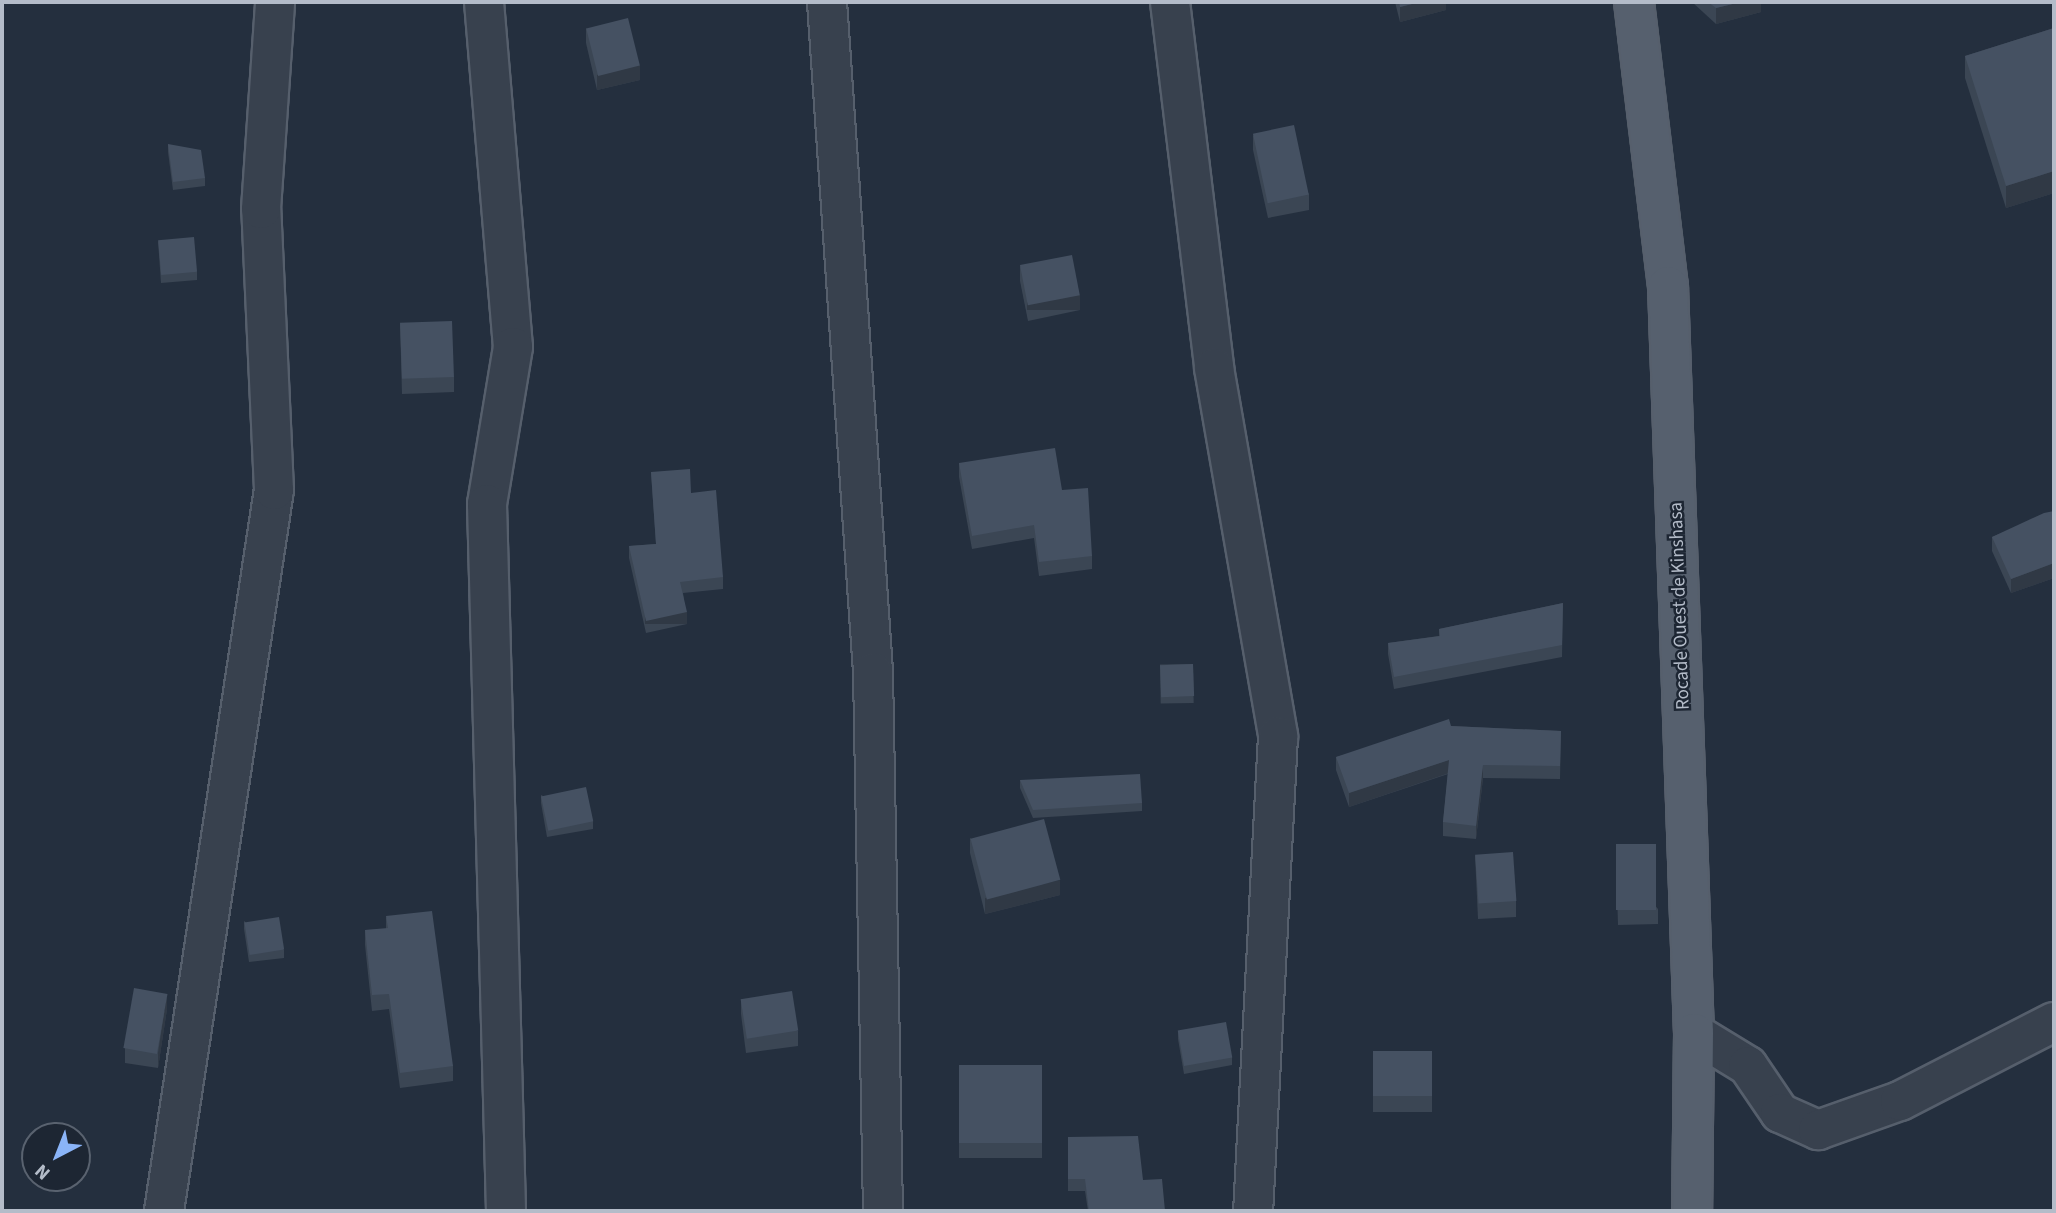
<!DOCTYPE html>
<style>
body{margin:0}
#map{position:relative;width:2056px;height:1213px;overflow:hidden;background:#242f3e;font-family:"Source Sans 3",sans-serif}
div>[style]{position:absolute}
.roads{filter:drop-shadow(2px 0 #565f6c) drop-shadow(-2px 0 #565f6c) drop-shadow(0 2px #565f6c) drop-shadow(0 -2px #565f6c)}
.minor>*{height:38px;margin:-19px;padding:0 19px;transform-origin:19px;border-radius:19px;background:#38414e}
.major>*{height:38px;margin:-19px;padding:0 19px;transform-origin:19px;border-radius:19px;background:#56606e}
.wall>*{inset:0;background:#3b4654;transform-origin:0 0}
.shaded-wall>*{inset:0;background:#303945;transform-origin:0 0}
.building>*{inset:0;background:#455162;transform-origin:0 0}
span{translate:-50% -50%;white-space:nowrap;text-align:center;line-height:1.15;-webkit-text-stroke:5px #1d2633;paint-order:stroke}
.street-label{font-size:19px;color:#b4bcc9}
.frame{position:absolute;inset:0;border:4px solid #b4bcc9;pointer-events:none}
.north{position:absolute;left:21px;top:1122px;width:70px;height:70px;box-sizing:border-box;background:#1d2633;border:2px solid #59626f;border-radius:50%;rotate:222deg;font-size:19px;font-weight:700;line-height:28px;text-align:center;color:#b4bcc9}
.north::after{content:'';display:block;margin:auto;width:24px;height:32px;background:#8ab4f8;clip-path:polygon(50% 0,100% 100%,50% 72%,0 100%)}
</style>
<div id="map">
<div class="roads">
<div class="minor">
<div style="left:484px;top:2px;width:346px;rotate:85.2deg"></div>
<div style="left:513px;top:347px;width:159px;rotate:99.4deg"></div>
<div style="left:487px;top:504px;width:707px;rotate:88.46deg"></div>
<div style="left:827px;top:2px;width:672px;rotate:86.07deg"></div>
<div style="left:873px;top:672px;width:539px;rotate:88.94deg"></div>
<div style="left:1170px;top:2px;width:369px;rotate:83.1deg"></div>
<div style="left:1214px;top:368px;width:374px;rotate:80.1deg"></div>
<div style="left:1278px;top:736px;width:476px;rotate:93deg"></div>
<div style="left:1694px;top:1033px;width:63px;rotate:31.4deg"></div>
<div style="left:1748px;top:1066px;width:57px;rotate:55.8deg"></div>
<div style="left:1780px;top:1113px;width:42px;rotate:24.1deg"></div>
<div style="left:1818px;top:1130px;width:87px;rotate:-19.5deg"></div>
<div style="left:1900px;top:1101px;width:173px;rotate:-27.2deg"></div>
<div style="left:164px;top:1211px;width:729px;rotate:-81.33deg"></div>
<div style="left:274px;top:490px;width:281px;rotate:-92.6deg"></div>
<div style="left:261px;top:209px;width:207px;rotate:-86.1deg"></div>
</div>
<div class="major">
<div style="left:1634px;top:2px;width:286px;rotate:83.2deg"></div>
<div style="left:1668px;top:286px;width:747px;rotate:88.01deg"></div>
<div style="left:1694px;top:1033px;width:178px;rotate:90.6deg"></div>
</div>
</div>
<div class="wall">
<div style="clip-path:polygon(1395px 2px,1446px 2px,1446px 10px,1400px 22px)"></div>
<div style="clip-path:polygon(1692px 2px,1761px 2px,1761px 12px,1716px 24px)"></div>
<div style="clip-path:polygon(586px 28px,640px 80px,597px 90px,586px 43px)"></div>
<div style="clip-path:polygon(2054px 28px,2054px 193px,2006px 208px,1965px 78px,1965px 56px)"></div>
<div style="clip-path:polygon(1253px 135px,1309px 194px,1309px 210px,1268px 218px,1253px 150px)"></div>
<div style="clip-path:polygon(168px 144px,205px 178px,205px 186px,173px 190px,168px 152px)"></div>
<div style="clip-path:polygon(158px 241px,197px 272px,197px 280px,161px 283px)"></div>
<div style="clip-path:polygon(1020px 266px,1080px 310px,1028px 321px,1020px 281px)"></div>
<div style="clip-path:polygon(400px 323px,454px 377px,454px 392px,402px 394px)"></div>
<div style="clip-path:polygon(959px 463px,1062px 490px,1092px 556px,1092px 569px,1039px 576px,1034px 538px,972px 549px,959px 477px)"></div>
<div style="clip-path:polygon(651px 472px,691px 493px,723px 577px,723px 589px,683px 593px,687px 624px,646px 633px,629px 558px,629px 546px,656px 544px)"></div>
<div style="clip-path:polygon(2054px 511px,2054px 578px,2011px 593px,1992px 551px,1992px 537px)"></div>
<div style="clip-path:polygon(1563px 603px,1562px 657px,1394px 689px,1388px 654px,1388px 643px,1439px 636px,1439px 629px)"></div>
<div style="left:1193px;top:664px;width:39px;height:33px;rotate:89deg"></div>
<div style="clip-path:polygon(1451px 726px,1561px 731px,1560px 779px,1483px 778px,1476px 839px,1443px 836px,1443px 822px,1448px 774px,1349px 807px,1336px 770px,1336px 757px)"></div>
<div style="clip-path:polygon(1020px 780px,1142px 803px,1142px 811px,1033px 818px,1020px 788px)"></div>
<div style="clip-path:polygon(541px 795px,593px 821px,593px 829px,547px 837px,541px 803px)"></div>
<div style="clip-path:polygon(970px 838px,1060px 895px,985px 914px,970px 853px)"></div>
<div style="clip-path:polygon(1475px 855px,1516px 901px,1516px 917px,1478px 919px)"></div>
<div style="clip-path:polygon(1616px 860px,1658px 909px,1658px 924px,1618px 925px)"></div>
<div style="clip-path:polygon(386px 916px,453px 1066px,453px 1081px,400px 1088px,389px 1009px,372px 1011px,365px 945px,365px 930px,386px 929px)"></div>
<div style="clip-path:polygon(244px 921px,284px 950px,284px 958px,249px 962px,244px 929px)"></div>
<div style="clip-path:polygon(741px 999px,798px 1031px,798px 1046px,746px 1053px,741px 1014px)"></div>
<div style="clip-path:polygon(167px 1009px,158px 1068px,125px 1063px,125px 1048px)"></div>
<div style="clip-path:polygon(1178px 1031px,1232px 1057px,1232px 1065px,1184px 1074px,1178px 1039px)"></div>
<div style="left:1432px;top:1051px;width:61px;height:59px;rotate:90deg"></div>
<div style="left:1042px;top:1065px;width:93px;height:83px;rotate:90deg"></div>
<div style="clip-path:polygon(1068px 1137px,1143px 1180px,1165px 1211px,1088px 1211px,1085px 1191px,1068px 1191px)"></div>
</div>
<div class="shaded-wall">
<div style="clip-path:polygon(1420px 2px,1446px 2px,1446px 10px,1400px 22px,1400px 7px)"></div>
<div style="clip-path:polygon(1741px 2px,1761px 2px,1761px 12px,1716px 24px,1716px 8px)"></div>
<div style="clip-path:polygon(640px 65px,640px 80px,597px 90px,597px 75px)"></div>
<div style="clip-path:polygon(2054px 171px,2054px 193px,2006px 208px,2006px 186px)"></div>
<div style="left:1080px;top:295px;width:15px;height:53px;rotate:90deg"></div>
<div style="clip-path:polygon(2054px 563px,2054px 578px,2011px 593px,2011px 579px)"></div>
<div style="left:687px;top:612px;width:12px;height:42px;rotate:90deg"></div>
<div style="clip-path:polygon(1449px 760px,1449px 773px,1349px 807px,1349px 793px)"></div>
<div style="clip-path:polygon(1483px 765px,1483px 778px,1476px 839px,1476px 826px)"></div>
<div style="clip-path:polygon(1060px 880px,1060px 895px,985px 914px,985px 898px)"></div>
<div style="clip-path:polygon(167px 994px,167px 1009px,158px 1068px,158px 1053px)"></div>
</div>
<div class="building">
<div style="clip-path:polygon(1399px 2px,1420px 2px,1400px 7px)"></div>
<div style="clip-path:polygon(1708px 2px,1741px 2px,1716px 8px)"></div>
<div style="left:628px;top:18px;width:49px;height:43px;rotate:76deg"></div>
<div style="clip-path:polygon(2054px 28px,2054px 171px,2006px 186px,1965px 56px)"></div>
<div style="left:1294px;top:125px;width:71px;height:42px;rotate:78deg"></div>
<div style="clip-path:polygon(168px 144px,201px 150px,205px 178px,173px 182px)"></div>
<div style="left:194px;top:237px;width:35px;height:36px;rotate:85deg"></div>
<div style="left:1072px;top:255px;width:41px;height:53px;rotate:79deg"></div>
<div style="left:452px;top:321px;width:56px;height:52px;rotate:88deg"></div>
<div style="clip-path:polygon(1055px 448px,1062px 490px,1088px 488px,1092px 556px,1039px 562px,1034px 525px,972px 536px,959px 463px)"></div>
<div style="clip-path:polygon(690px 469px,691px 493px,716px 490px,723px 577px,680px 582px,687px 612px,646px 621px,629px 546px,656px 544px,651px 472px)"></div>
<div style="clip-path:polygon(2054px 511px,2054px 563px,2011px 579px,1992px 537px,2044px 513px)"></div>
<div style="clip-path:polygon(1563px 603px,1562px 645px,1394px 677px,1388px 643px,1440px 636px,1439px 629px)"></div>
<div style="left:1193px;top:664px;width:32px;height:33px;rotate:88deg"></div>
<div style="clip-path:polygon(1449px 719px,1451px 726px,1561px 731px,1560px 766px,1483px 765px,1476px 826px,1443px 822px,1449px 760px,1349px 793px,1336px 757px)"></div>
<div style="clip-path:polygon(1140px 774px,1142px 803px,1033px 810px,1020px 780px)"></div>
<div style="left:586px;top:787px;width:35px;height:46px;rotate:78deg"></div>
<div style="left:1044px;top:819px;width:63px;height:76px;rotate:75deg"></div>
<div style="left:1616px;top:844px;width:40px;height:66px"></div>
<div style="left:1513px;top:852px;width:49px;height:38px;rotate:86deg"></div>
<div style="clip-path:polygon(432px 911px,453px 1066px,400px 1073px,389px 994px,372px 995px,365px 930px,388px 928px,386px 916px)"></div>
<div style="left:279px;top:917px;width:33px;height:35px;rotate:81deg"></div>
<div style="left:134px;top:988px;width:34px;height:61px;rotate:10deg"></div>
<div style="left:792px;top:991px;width:40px;height:52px;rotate:81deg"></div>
<div style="left:1226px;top:1022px;width:36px;height:49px;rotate:80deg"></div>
<div style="left:1432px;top:1051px;width:45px;height:59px;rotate:90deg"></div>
<div style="left:1042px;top:1065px;width:78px;height:83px;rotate:90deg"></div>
<div style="clip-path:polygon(1138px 1136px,1143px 1180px,1162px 1179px,1165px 1211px,1089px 1211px,1085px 1179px,1068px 1179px,1068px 1137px)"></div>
</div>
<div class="street-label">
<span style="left:1680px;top:606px;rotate:-92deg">Rocade Ouest de Kinshasa</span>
</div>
<div class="frame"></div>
<div class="north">N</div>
</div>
